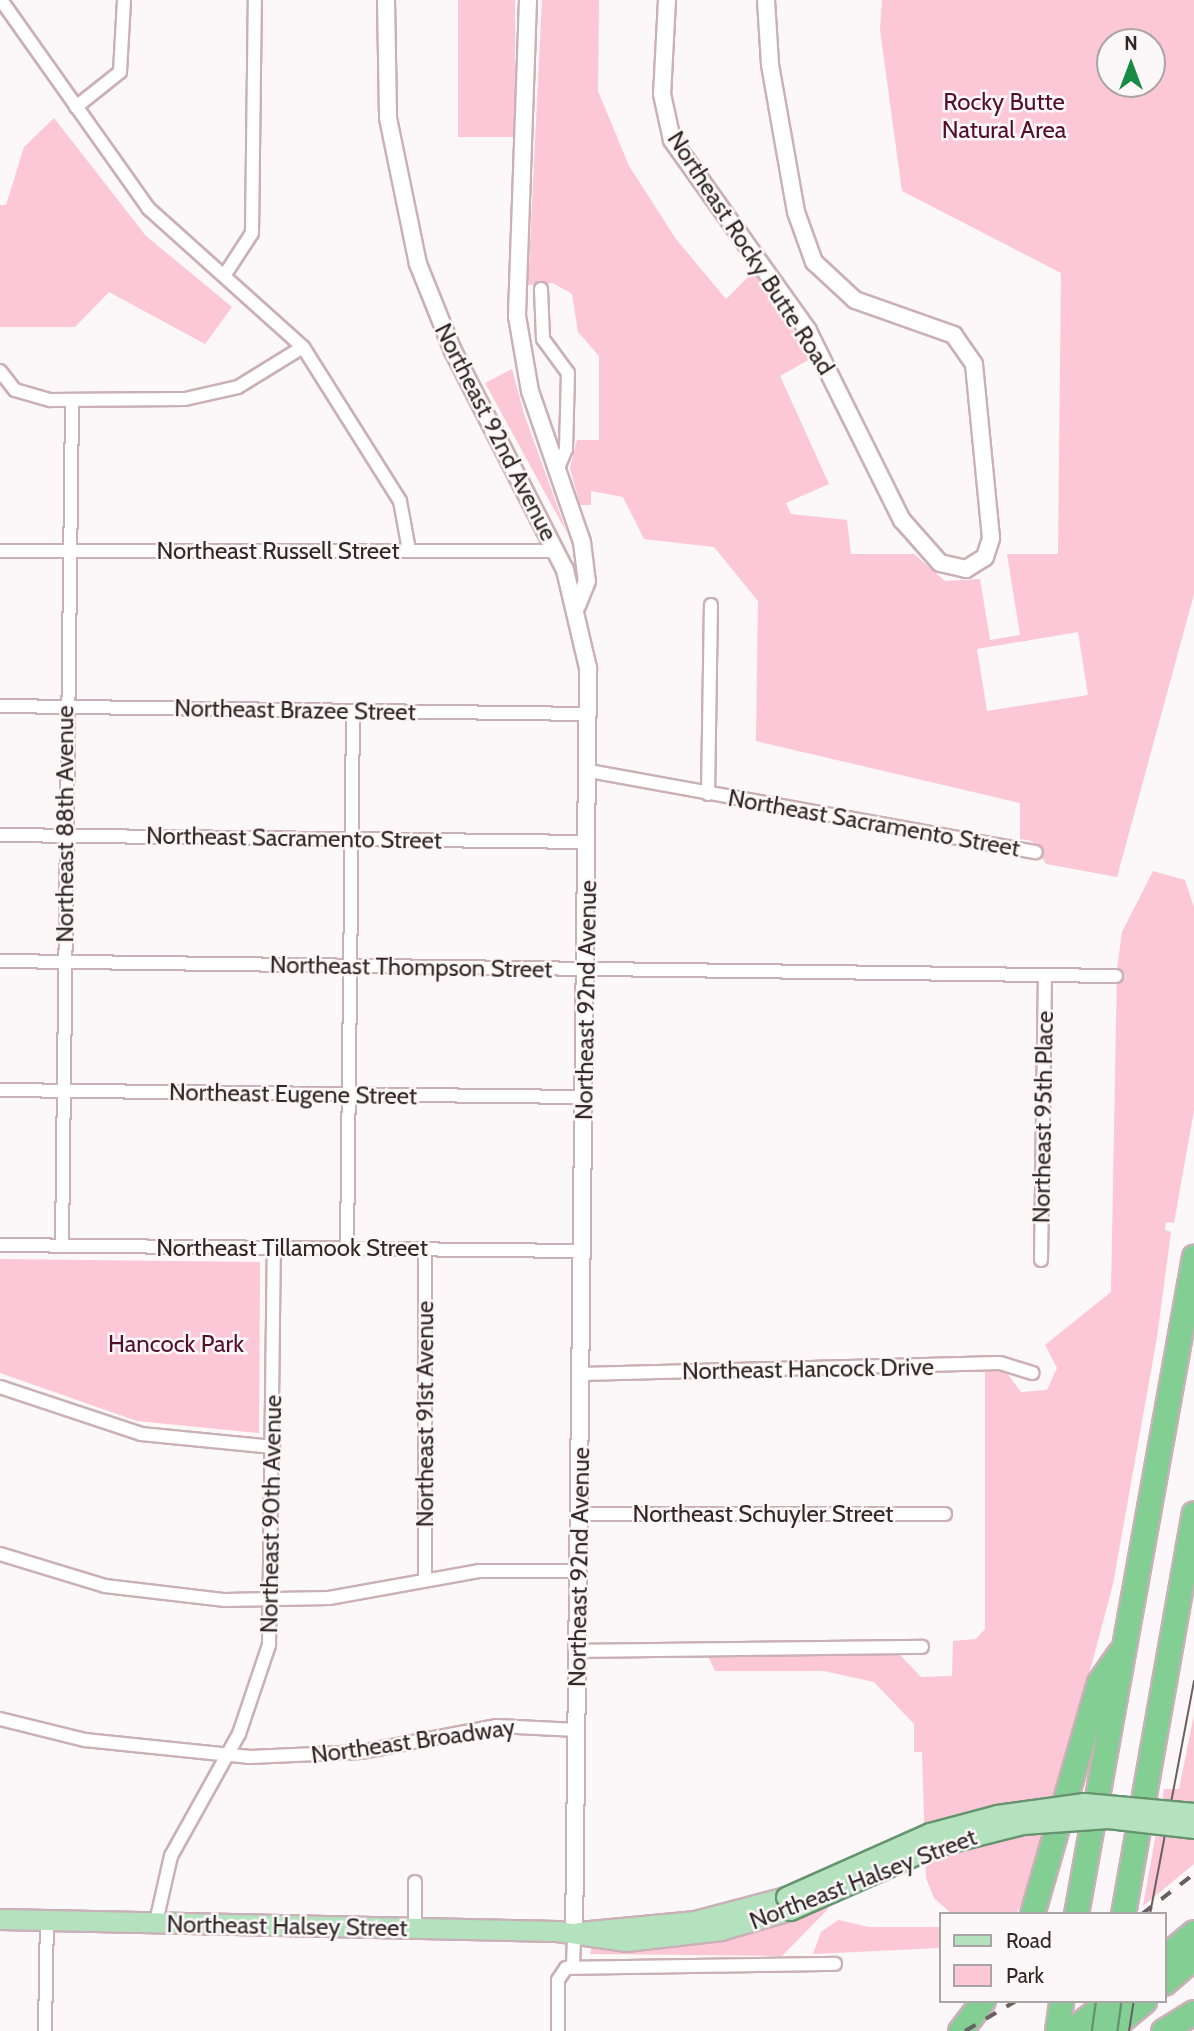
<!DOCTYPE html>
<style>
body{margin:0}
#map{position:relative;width:1194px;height:2031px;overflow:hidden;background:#fcf7f8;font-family:Cabin,sans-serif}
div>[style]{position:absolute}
.green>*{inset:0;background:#fcc7d6;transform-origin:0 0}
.roads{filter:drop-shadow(2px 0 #cab0b7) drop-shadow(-2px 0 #cab0b7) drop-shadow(0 2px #cab0b7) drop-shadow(0 -2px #cab0b7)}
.minor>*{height:12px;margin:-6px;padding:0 6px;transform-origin:6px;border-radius:6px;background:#fff}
.tertiary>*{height:16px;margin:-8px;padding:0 8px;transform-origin:8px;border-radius:8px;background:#fff}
.primary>*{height:19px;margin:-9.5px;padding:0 9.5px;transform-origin:9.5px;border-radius:9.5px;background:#b4e2be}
.motorway>*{height:23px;margin:-11.5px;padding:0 11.5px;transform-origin:11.5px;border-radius:11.5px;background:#82ce93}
.tram>*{height:2px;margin:-1px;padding:0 1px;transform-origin:1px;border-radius:1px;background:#686061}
.rail>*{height:3.5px;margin-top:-1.75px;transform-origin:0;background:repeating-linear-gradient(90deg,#686061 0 12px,transparent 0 24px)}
.bridges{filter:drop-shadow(2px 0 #66946e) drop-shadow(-2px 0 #66946e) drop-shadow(0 2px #66946e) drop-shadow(0 -2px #66946e)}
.primary-bridge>*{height:19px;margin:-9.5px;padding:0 9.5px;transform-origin:9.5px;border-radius:9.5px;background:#b4e2be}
.motorway-bridge>*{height:23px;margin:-11.5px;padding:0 11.5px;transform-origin:11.5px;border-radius:11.5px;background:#82ce93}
span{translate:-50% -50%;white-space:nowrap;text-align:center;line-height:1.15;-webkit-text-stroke:5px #fcf7f8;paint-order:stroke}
.park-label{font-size:24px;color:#530f2c}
.street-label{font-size:24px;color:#312729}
.legend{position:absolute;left:939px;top:1912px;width:228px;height:91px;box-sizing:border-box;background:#fcf7f8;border:2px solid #aba4a5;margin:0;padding:9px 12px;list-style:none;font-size:21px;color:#312729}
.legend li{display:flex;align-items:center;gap:14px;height:35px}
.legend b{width:35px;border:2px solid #aba4a5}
.north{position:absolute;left:1096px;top:28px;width:70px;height:70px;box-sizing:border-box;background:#fcf7f8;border:2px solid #aba4a5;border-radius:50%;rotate:0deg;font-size:19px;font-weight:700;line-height:28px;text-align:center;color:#312729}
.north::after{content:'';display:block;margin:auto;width:24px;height:32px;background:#188b44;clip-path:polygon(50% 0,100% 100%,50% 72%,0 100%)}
</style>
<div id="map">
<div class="green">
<div style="left:458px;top:0;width:57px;height:137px"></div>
<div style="clip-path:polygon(evenodd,542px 0,599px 0,598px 91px,629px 166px,676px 239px,726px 299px,753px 272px,812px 358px,780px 376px,829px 484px,786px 503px,791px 514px,847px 520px,851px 554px,914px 554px,945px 581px,980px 579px,990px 640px,1020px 635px,1007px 554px,1058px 554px,1061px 273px,902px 191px,880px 30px,882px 0,1194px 0,1194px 594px,1117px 877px,1046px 864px,1032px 841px,1020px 839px,1020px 803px,756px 741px,758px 601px,714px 547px,644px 539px,623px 497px,591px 491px,591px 505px,580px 505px,570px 468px,577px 440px,599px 440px,599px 356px,578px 332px,572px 294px,553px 283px,528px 285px,542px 0,1110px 42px,1152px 42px,1152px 84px,1110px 84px,1110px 42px,542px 0,1078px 632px,1088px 695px,987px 711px,977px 649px,1078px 632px)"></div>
<div style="clip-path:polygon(54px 118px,146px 236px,232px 307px,205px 344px,109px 292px,75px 327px,0 327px,0 205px,6px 205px,24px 147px)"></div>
<div style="clip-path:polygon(512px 369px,524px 414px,567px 533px,485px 383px)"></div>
<div style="clip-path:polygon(1153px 871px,1185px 880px,1194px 907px,1194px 1110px,1174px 1223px,1166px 1222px,1165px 1230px,1171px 1232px,1157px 1337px,1113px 1584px,1044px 1844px,1021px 1905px,1016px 1914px,952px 1914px,934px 1898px,926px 1878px,922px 1752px,914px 1752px,914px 1724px,874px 1682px,824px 1671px,715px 1671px,708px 1656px,900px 1655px,921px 1677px,952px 1676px,953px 1641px,976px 1639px,985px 1629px,985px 1370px,1006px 1372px,1021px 1392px,1047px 1390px,1057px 1368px,1045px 1345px,1111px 1292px,1117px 969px,1122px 932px)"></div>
<div style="clip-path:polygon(0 1259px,260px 1262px,259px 1433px,137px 1421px,0 1373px)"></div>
<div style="clip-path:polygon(1194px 1715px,1194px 1864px,1143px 1906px,1164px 1789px,1179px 1789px)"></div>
<div style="clip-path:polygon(825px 1901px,828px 1909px,782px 1956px,590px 1954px,592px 1946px)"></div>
<div style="clip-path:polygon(838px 1920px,869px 1927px,940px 1927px,940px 1948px,813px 1954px,821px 1932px)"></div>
</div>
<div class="roads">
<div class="minor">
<div style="left:1px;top:0;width:255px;rotate:54.7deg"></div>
<div style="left:148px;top:208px;width:208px;rotate:41.9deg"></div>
<div style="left:303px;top:347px;width:182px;rotate:57.8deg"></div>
<div style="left:400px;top:501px;width:50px;rotate:79.6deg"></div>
<div style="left:76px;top:107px;width:56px;rotate:-38.5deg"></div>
<div style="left:120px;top:72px;width:72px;rotate:-86.8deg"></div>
<div style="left:224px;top:276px;width:51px;rotate:-56.9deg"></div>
<div style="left:252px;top:233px;width:233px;rotate:-89.3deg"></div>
<div style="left:541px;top:289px;width:50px;rotate:87.7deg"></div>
<div style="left:543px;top:339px;width:42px;rotate:53.7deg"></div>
<div style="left:568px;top:373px;width:76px;rotate:91.5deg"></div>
<div style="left:566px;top:449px;width:21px;rotate:113deg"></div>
<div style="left:0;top:371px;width:24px;rotate:52deg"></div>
<div style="left:15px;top:390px;width:37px;rotate:16deg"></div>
<div style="left:51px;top:400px;width:134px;rotate:-0.4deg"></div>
<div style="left:185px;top:399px;width:54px;rotate:-12.8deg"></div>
<div style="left:238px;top:387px;width:76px;rotate:-31.6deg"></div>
<div style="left:0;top:551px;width:556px"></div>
<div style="left:0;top:706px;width:590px;rotate:0.78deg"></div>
<div style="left:589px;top:771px;width:454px;rotate:10.3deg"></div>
<div style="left:708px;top:794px;width:189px;rotate:-89.1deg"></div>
<div style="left:0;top:835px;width:588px;rotate:0.68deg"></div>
<div style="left:0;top:961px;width:1116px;rotate:0.77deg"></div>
<div style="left:0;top:1090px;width:585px;rotate:0.69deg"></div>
<div style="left:0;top:1245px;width:583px;rotate:0.59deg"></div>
<div style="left:62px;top:1246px;width:844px;rotate:-89.32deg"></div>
<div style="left:347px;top:1249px;width:538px;rotate:-89.36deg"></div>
<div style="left:1041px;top:1260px;width:285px;rotate:-89.2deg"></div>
<div style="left:582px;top:1374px;width:418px;rotate:-1.5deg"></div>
<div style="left:1000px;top:1363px;width:34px;rotate:17deg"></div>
<div style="left:0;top:1387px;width:149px;rotate:18.4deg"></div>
<div style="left:141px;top:1434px;width:133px;rotate:5.6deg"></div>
<div style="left:581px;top:1514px;width:364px"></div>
<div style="left:0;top:1554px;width:110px;rotate:16.9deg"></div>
<div style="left:105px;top:1586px;width:121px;rotate:6.7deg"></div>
<div style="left:225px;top:1600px;width:104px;rotate:-1.1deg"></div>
<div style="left:329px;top:1598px;width:152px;rotate:-10.2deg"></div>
<div style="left:479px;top:1571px;width:101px"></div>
<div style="left:425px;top:1578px;width:329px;rotate:-90deg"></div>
<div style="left:577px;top:1651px;width:345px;rotate:-0.7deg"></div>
<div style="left:0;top:1719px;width:88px;rotate:13.9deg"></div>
<div style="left:85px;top:1740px;width:166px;rotate:5.9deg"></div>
<div style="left:250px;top:1757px;width:111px;rotate:-2.6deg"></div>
<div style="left:361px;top:1752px;width:137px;rotate:-10.9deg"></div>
<div style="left:496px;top:1726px;width:81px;rotate:2.8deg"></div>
<div style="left:156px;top:1922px;width:68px;rotate:-77.2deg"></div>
<div style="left:171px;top:1856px;width:140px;rotate:-60.9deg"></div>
<div style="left:239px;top:1734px;width:94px;rotate:-71.4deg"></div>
<div style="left:269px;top:1645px;width:397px;rotate:-89.3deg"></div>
<div style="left:415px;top:1929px;width:47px;rotate:-90deg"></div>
<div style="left:573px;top:1966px;width:33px;rotate:-88deg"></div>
<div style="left:45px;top:2031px;width:111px;rotate:-89deg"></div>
<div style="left:558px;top:2031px;width:51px;rotate:-90deg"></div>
<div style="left:558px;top:1980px;width:14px;rotate:-56deg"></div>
<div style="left:566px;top:1968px;width:269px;rotate:-0.9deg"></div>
</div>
<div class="tertiary">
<div style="left:386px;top:0;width:118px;rotate:89deg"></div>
<div style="left:388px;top:118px;width:149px;rotate:78.4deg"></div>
<div style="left:418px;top:264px;width:94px;rotate:68.1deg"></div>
<div style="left:453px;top:351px;width:246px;rotate:62.9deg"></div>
<div style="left:565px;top:570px;width:101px;rotate:76.8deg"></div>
<div style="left:588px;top:668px;width:1265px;rotate:90.63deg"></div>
<div style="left:528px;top:0;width:316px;rotate:92deg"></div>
<div style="left:517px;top:316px;width:76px;rotate:80.2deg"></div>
<div style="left:530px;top:391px;width:160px;rotate:71deg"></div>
<div style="left:582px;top:542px;width:39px;rotate:83deg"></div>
<div style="left:587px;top:581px;width:27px;rotate:112deg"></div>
<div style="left:667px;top:0;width:94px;rotate:93deg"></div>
<div style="left:662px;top:94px;width:47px;rotate:77.7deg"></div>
<div style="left:672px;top:140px;width:234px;rotate:54.5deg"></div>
<div style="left:808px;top:331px;width:211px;rotate:63.6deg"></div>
<div style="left:902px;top:520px;width:57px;rotate:48.5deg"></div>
<div style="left:940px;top:563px;width:27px;rotate:13deg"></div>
<div style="left:966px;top:569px;width:22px;rotate:-32deg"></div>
<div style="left:985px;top:557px;width:20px;rotate:-72deg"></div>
<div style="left:991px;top:538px;width:175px;rotate:-95.6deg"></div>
<div style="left:974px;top:364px;width:35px;rotate:-125deg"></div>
<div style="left:954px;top:335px;width:105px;rotate:-160.5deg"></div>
<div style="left:855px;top:300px;width:56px;rotate:-137.2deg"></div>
<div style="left:814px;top:262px;width:53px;rotate:-109.8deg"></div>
<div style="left:796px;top:212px;width:150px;rotate:-100deg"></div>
<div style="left:770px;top:64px;width:64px;rotate:-93.6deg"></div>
</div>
<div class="primary">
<div style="left:0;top:1919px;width:557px;rotate:1.23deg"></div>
<div style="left:557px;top:1931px;width:70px;rotate:8.2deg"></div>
<div style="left:626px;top:1941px;width:96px;rotate:-6.6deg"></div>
<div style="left:721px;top:1930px;width:72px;rotate:-16.2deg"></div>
<div style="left:579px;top:1932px;width:117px;rotate:-5.4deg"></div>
<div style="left:695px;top:1921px;width:94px;rotate:-14.8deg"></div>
</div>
<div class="motorway">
<div style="left:1032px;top:1914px;width:241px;rotate:-73.9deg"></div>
<div style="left:1099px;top:1682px;width:35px;rotate:-55deg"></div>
<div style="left:1076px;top:1914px;width:668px;rotate:-79.83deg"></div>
<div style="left:1123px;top:1914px;width:407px;rotate:-80deg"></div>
<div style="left:1164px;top:1957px;width:39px;rotate:-40deg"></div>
<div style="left:1164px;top:1983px;width:40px;rotate:-41deg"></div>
<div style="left:960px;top:2031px;width:38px;rotate:-53deg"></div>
<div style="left:1057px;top:2031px;width:30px;rotate:-82deg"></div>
<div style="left:1070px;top:2031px;width:49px;rotate:-37.6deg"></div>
<div style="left:1108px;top:2031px;width:47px;rotate:-39.8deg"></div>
<div style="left:1163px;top:2031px;width:36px;rotate:-32deg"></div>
</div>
</div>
<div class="tram">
<div style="left:1150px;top:1914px;width:237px;rotate:-79.3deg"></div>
<div style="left:1129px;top:2031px;width:30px;rotate:-81deg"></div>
</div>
<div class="rail">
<div style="left:1142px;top:1914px;width:66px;rotate:-37.6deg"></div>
<div style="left:965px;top:2031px;width:59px;rotate:-30.5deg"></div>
</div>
<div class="bridges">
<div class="primary-bridge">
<div style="left:786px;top:1897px;width:158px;rotate:-24deg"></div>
<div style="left:930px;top:1833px;width:69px;rotate:-15deg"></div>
<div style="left:997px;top:1815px;width:88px;rotate:-7.9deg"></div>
<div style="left:1084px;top:1803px;width:110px;rotate:5.2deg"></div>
<div style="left:790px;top:1910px;width:158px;rotate:-23.8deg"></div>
<div style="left:935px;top:1846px;width:90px;rotate:-14.2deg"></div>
<div style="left:1022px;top:1824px;width:86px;rotate:-4deg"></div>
<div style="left:1108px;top:1818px;width:87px;rotate:6.6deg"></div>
</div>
<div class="motorway-bridge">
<div style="left:1104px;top:2031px;width:30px;rotate:-82deg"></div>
</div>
</div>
<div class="park-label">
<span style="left:1004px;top:116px">Rocky Butte<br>Natural Area</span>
<span style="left:176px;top:1344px">Hancock Park</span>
</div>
<div class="street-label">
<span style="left:751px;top:253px;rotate:57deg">Northeast Rocky Butte Road</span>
<span style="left:496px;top:432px;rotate:63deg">Northeast 92nd Avenue</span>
<span style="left:278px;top:551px">Northeast Russell Street</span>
<span style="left:295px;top:710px;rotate:1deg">Northeast Brazee Street</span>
<span style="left:874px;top:823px;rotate:10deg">Northeast Sacramento Street</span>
<span style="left:65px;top:824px;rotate:-90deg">Northeast 88th Avenue</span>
<span style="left:294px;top:838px;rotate:1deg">Northeast Sacramento Street</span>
<span style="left:411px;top:967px;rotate:1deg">Northeast Thompson Street</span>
<span style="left:586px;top:1000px;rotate:-89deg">Northeast 92nd Avenue</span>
<span style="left:293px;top:1094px;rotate:1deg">Northeast Eugene Street</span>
<span style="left:1043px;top:1117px;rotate:-89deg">Northeast 95th Place</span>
<span style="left:292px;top:1248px">Northeast Tillamook Street</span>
<span style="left:808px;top:1369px;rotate:-1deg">Northeast Hancock Drive</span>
<span style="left:425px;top:1414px;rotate:-90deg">Northeast 91st Avenue</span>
<span style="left:271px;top:1514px;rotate:-89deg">Northeast 90th Avenue</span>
<span style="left:763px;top:1514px">Northeast Schuyler Street</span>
<span style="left:579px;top:1567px;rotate:-89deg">Northeast 92nd Avenue</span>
<span style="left:413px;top:1741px;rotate:-8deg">Northeast Broadway</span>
<span style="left:863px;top:1879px;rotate:-21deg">Northeast Halsey Street</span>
<span style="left:287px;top:1926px;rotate:1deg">Northeast Halsey Street</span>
</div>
<ul class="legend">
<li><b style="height:9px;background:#b4e2be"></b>Road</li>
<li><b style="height:19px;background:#fcc7d6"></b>Park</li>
</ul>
<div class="north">N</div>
</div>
